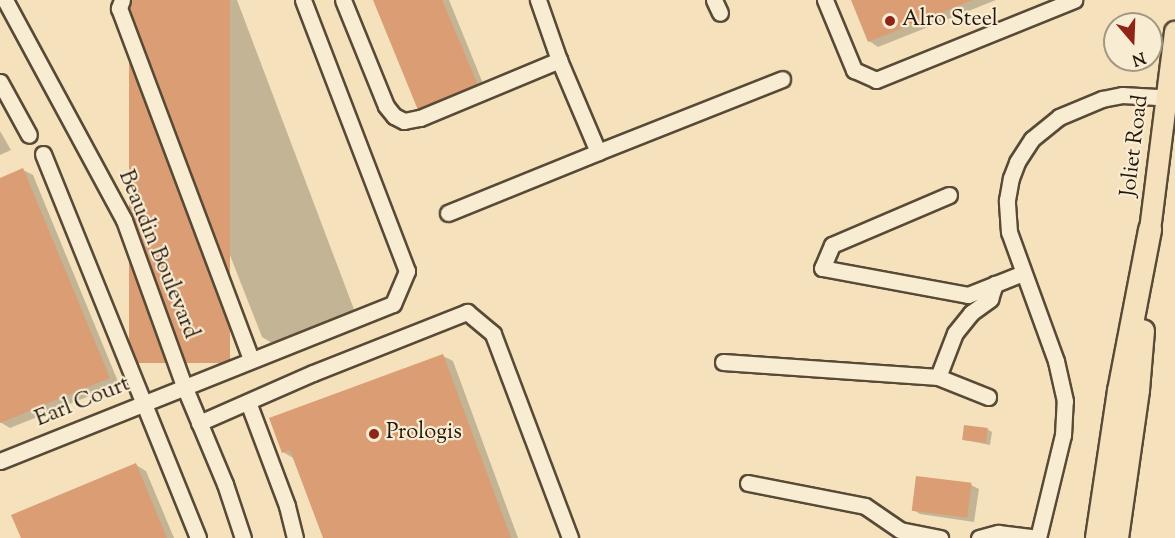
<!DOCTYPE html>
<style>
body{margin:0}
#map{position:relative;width:1175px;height:538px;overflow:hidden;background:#f5e2bc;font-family:"Sorts Mill Goudy",serif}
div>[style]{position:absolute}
.shadow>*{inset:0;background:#0003}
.building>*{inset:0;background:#da9d74;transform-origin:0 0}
.roads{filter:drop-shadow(2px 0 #584a36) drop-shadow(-2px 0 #584a36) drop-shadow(0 2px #584a36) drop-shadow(0 -2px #584a36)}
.minor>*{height:15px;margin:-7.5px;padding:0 7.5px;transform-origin:7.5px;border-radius:7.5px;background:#f8ecd3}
.major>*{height:20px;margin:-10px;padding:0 10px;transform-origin:10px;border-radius:10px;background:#f5e2bc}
.highway>*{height:22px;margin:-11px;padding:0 11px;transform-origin:11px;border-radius:11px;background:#f5e2bc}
.dots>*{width:16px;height:16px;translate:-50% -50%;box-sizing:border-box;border:3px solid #f8ecd3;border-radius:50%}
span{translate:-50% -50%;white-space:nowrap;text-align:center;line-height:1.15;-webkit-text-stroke:4.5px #f8ecd3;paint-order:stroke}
.poi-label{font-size:22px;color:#24170a}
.left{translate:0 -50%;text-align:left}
.street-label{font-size:22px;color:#24170a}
.north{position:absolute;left:1103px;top:12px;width:60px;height:60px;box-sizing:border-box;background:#f8ecd3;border:2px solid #a39783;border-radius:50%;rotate:161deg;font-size:16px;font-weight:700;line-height:24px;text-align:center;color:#24170a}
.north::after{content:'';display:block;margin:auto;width:21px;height:27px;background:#8f2418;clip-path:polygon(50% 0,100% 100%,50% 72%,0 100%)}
</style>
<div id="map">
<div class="shadow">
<div style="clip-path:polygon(130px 0,237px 0,355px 312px,272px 343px,262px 337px)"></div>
<div style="clip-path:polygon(375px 0,449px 0,486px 91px,429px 114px,420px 109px)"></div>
<div style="clip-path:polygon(852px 0,996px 0,878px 47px,869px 41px)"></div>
<div style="clip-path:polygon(0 131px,11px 150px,0 155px)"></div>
<div style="clip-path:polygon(23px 170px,33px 175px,119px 384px,10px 428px,0 422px,0 179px)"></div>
<div style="clip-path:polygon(443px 356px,453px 361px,518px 538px,324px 538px,293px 458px,283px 452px)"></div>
<div style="clip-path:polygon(987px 429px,992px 432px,990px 445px,964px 440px)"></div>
<div style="clip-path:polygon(136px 465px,146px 471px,174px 538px,22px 538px)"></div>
<div style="clip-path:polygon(971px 485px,979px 489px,974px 522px,920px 514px,913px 510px)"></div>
</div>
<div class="building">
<div style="left:129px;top:0;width:101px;height:363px"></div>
<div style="clip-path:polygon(373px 0,442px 0,478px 85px,418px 110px)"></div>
<div style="clip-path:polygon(851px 0,973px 0,868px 42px)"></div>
<div style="clip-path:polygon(23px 168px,110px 378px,0 423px,0 178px)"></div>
<div style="clip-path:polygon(443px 354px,511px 538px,323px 538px,290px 450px,282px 453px,269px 418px)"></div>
<div style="left:964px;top:425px;width:24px;height:15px;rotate:7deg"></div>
<div style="clip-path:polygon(136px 463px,167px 538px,21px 538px,11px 515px)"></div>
<div style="left:916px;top:476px;width:56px;height:35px;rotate:7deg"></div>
</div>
<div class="roads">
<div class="minor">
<div style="left:5px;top:0;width:250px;rotate:61.6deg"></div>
<div style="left:124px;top:220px;width:177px;rotate:70.1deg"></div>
<div style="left:184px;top:386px;width:106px;rotate:67.3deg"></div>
<div style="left:225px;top:484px;width:57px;rotate:71.6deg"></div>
<div style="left:122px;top:0;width:9px;rotate:111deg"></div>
<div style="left:119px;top:8px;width:376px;rotate:69.4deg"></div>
<div style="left:343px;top:0;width:114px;rotate:67.9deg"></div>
<div style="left:386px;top:106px;width:13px;rotate:51deg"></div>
<div style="left:394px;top:116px;width:11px;rotate:27deg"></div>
<div style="left:404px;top:121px;width:16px;rotate:-11deg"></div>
<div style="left:420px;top:118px;width:151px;rotate:-22.6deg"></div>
<div style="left:559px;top:60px;width:64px;rotate:-109.3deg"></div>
<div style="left:714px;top:0;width:14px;rotate:65deg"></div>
<div style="left:825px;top:0;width:76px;rotate:67.5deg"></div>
<div style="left:854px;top:70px;width:24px;rotate:24deg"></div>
<div style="left:876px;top:80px;width:214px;rotate:-22deg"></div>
<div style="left:559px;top:60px;width:100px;rotate:67deg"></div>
<div style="left:598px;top:152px;width:198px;rotate:-21.6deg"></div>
<div style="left:0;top:82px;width:60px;rotate:61.3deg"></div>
<div style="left:43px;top:154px;width:414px;rotate:68deg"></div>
<div style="left:949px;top:195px;width:127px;rotate:156.9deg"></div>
<div style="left:832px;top:245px;width:25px;rotate:113deg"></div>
<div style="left:822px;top:268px;width:148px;rotate:10.5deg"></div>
<div style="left:968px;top:295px;width:59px;rotate:-21.8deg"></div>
<div style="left:448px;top:213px;width:162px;rotate:-22.1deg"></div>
<div style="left:723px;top:362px;width:216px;rotate:4deg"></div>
<div style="left:938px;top:377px;width:54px;rotate:21.8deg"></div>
<div style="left:938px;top:377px;width:47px;rotate:-68.9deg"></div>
<div style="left:955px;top:333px;width:26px;rotate:-51deg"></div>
<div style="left:971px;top:313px;width:24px;rotate:-36deg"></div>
<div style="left:990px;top:299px;width:16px;rotate:-72deg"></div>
<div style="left:248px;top:402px;width:111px;rotate:69.4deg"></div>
<div style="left:287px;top:506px;width:33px;rotate:76deg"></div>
<div style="left:199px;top:423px;width:124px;rotate:-23.7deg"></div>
<div style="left:313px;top:373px;width:166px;rotate:-21.6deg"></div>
<div style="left:467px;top:312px;width:34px;rotate:40deg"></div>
<div style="left:493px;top:334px;width:218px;rotate:69.3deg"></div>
<div style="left:0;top:461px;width:423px;rotate:-21.8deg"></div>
<div style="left:393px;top:304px;width:36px;rotate:-67deg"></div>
<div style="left:407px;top:271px;width:290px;rotate:-111deg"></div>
<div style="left:748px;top:483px;width:119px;rotate:11.1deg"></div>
<div style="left:865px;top:506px;width:42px;rotate:34.4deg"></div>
<div style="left:900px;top:530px;width:41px;rotate:11.3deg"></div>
<div style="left:979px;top:538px;width:20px;rotate:-15deg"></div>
<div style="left:998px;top:533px;width:39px;rotate:7deg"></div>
<div style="left:1038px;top:538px;width:106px;rotate:-76.4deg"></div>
<div style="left:1063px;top:435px;width:34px;rotate:-87deg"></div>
<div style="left:1065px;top:401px;width:41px;rotate:-102.7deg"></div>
<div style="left:1056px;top:361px;width:137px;rotate:-110deg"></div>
<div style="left:1009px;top:232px;width:32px;rotate:-94deg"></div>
<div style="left:1007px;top:200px;width:22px;rotate:-80deg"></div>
<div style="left:1011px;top:178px;width:17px;rotate:-69deg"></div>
<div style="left:1017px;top:162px;width:27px;rotate:-57deg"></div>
<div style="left:1032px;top:139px;width:35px;rotate:-39deg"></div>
<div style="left:1059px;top:117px;width:47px;rotate:-22.7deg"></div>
<div style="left:1102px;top:99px;width:20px;rotate:-11deg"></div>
<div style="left:1122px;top:95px;width:53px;rotate:3.2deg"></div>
</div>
<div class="major">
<div style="left:1150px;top:230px;width:200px;rotate:-82.8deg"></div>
</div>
<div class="highway">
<div style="left:1097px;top:538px;width:149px;rotate:-81.5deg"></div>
<div style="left:1119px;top:391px;width:164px;rotate:-79.1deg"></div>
<div style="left:1117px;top:538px;width:149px;rotate:-81.9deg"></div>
<div style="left:1138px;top:390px;width:59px;rotate:-85.2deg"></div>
</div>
</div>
<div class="dots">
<div style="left:890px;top:21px;background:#8f2418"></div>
<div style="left:374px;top:434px;background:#8f2418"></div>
</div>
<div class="poi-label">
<span class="left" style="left:902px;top:21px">Alro Steel</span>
<span class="left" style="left:386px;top:434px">Prologis</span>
</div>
<div class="street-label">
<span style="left:1136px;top:146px;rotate:-83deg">Joliet Road</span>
<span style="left:157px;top:255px;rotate:68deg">Beaudin Boulevard</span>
<span style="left:83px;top:403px;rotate:-22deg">Earl Court</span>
</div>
<div class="north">N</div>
</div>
